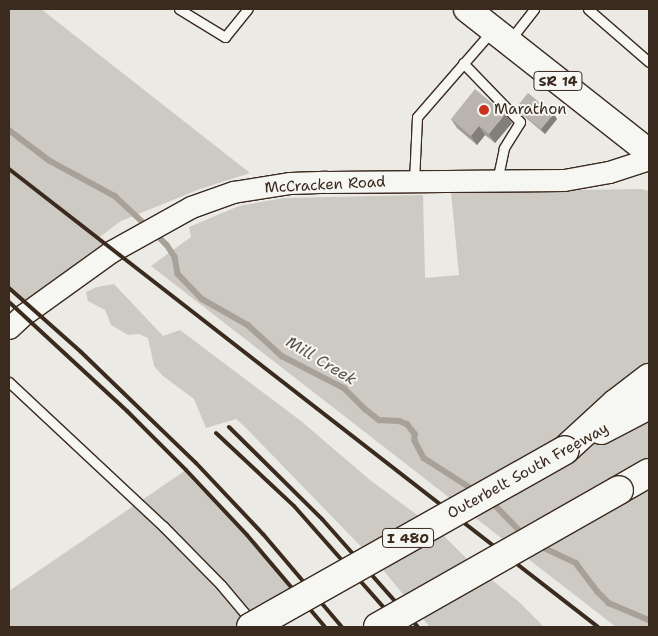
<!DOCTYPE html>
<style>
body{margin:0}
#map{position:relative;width:658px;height:636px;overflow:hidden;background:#ebeae5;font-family:"Shantell Sans",sans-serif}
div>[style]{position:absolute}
.green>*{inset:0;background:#cdcac4}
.stream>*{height:5.5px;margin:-2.75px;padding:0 2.75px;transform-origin:2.75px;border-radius:2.75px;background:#a8a198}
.roads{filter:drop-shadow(1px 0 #3b2a1e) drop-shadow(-1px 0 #3b2a1e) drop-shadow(0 1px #3b2a1e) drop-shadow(0 -1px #3b2a1e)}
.service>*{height:9px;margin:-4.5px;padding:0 4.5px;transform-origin:4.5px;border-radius:4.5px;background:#f6f6f2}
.tertiary>*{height:21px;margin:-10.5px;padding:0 10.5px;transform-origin:10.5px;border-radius:10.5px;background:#f6f6f2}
.primary>*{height:26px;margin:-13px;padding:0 13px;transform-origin:13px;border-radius:13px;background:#f6f6f2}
.motorway>*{height:28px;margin:-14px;padding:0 14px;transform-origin:14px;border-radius:14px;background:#f6f6f2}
.rail>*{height:4px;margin:-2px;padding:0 2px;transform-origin:2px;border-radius:2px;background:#3b2a1e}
.bridges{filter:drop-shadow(1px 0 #3b2a1e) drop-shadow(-1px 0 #3b2a1e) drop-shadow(0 1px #3b2a1e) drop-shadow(0 -1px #3b2a1e)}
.motorway-bridge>*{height:28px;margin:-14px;padding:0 14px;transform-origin:14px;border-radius:14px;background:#f6f6f2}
.wall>*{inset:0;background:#a09b96}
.shaded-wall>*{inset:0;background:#827e7a}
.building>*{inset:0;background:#bab4ae;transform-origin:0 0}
.dots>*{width:14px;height:14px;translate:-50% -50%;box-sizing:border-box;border:2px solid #f6f6f2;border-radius:50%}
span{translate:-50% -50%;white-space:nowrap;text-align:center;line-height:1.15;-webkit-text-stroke:4px #f6f6f2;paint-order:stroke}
.shield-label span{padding:1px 4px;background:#f6f6f2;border:1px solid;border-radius:4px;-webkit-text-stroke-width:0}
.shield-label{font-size:14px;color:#3b2a1e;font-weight:700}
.poi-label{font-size:15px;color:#3b2a1e}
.left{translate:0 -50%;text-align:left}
.street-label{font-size:15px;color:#3b2a1e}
.water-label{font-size:16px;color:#615449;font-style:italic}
.frame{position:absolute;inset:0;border:10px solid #3b2a1e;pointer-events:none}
</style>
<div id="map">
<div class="green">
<div style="clip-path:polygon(9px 9px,41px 9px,250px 173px,200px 189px,121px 221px,97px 239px,112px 251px,32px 308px,9px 288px)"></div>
<div style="clip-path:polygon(641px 189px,649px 191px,649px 627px,616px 627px,151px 266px,191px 237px,189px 227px,239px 206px,284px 198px,423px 195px,425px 278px,459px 275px,451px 192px)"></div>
<div style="clip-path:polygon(114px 284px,163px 336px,180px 330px,301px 421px,370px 480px,440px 532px,471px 563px,518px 601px,544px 627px,430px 627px,379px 565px,244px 426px,236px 419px,206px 428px,194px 399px,163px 376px,154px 366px,148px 338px,139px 334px,128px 335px,111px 325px,105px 310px,88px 301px,86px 292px,97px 287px)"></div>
<div style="clip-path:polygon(186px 470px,247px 535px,303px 601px,254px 627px,9px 627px,9px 591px)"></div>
</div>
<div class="stream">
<div style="left:9px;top:130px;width:51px;rotate:37.1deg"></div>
<div style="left:50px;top:161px;width:74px;rotate:28.3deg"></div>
<div style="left:115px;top:196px;width:44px;rotate:43.2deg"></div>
<div style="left:154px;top:232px;width:18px;rotate:45deg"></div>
<div style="left:167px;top:245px;width:14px;rotate:56deg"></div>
<div style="left:175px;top:257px;width:17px;rotate:80deg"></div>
<div style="left:178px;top:274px;width:35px;rotate:46deg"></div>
<div style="left:202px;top:299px;width:53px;rotate:29.5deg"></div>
<div style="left:248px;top:325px;width:46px;rotate:42.4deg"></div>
<div style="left:282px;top:356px;width:70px;rotate:27.3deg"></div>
<div style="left:344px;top:388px;width:30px;rotate:45deg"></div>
<div style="left:365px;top:409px;width:18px;rotate:38deg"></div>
<div style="left:379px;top:420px;width:20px;rotate:3deg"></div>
<div style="left:399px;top:421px;width:9px;rotate:21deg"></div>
<div style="left:407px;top:424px;width:13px;rotate:51deg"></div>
<div style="left:415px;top:434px;width:7px;rotate:90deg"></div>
<div style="left:415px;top:441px;width:19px;rotate:62deg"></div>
<div style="left:424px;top:458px;width:63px;rotate:32.7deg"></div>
<div style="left:491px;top:501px;width:47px;rotate:45.9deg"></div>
<div style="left:538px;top:545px;width:42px;rotate:25.3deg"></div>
<div style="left:576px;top:563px;width:36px;rotate:53deg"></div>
<div style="left:598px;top:592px;width:16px;rotate:45deg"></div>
<div style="left:609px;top:603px;width:43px;rotate:23deg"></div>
</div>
<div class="roads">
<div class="service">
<div style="left:179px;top:9px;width:54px;rotate:31.3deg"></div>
<div style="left:225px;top:37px;width:36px;rotate:-51deg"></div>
<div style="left:588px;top:9px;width:81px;rotate:41deg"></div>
<div style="left:510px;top:40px;width:39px;rotate:-52deg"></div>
<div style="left:463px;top:63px;width:82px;rotate:46deg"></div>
<div style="left:520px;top:122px;width:31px;rotate:122deg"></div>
<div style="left:504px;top:148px;width:34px;rotate:102deg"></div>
<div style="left:414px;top:181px;width:64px;rotate:-87.3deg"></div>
<div style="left:417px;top:117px;width:113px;rotate:-49deg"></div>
<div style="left:9px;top:382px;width:211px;rotate:43.1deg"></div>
<div style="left:163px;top:526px;width:83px;rotate:45.5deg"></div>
<div style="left:221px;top:585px;width:50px;rotate:49.9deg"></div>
</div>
<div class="tertiary">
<div style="left:9px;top:328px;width:19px;rotate:-43deg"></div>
<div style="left:23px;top:315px;width:110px;rotate:-35.7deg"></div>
<div style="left:112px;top:251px;width:90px;rotate:-29.1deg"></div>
<div style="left:191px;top:207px;width:45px;rotate:-19.7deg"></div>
<div style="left:233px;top:192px;width:58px;rotate:-9deg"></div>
<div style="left:290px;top:183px;width:36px;rotate:-2deg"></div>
<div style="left:326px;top:182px;width:238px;rotate:-0.5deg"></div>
<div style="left:564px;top:180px;width:46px;rotate:-10.1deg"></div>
<div style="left:609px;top:172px;width:42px;rotate:-18deg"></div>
</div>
<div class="primary">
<div style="left:467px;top:9px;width:231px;rotate:38.2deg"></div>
</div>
<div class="motorway">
<div style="left:601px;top:430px;width:54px;rotate:-27.5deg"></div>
<div style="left:565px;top:450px;width:68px;rotate:-42.6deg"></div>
<div style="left:615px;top:404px;width:43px;rotate:-37.4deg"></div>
<div style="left:619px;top:490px;width:34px;rotate:-30deg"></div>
</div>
</div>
<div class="rail">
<div style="left:9px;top:169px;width:746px;rotate:37.87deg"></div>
<div style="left:9px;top:288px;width:96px;rotate:41.6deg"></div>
<div style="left:81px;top:352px;width:160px;rotate:44deg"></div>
<div style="left:196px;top:463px;width:98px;rotate:46.7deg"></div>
<div style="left:263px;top:534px;width:122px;rotate:49.7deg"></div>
<div style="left:9px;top:302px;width:161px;rotate:42.7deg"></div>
<div style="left:127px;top:411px;width:83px;rotate:45deg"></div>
<div style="left:186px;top:470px;width:89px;rotate:46.8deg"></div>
<div style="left:247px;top:535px;width:121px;rotate:49.7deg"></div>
<div style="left:229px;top:427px;width:131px;rotate:44.7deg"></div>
<div style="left:322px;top:519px;width:144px;rotate:48.4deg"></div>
<div style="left:216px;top:433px;width:107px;rotate:43.1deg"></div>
<div style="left:294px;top:506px;width:162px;rotate:48.5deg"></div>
</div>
<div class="bridges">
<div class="motorway-bridge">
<div style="left:251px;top:627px;width:360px;rotate:-29.4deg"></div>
<div style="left:378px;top:627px;width:277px;rotate:-29.6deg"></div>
</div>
</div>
<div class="wall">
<div style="clip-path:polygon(515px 108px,557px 119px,545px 134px,519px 112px)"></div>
<div style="clip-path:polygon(451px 119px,512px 123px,495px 143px,485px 135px,477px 145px,457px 128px)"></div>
</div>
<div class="shaded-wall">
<div style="clip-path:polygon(505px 114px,512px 123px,495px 143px,489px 134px)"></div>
<div style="clip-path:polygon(554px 114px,557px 119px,545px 134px,541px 129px)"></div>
<div style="clip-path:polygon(479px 126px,485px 135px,477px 145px,471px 136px)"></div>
</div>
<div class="building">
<div style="clip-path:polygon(475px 89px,505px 114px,489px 134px,479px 126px,471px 136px,451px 119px)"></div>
<div style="left:528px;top:93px;width:33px;height:20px;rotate:39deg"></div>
</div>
<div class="dots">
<div style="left:484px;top:110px;background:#c8321e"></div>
</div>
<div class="shield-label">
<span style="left:558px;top:81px">SR 14</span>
<span style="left:408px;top:538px">I 480</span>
</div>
<div class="poi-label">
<span class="left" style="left:494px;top:110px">Marathon</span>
</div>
<div class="street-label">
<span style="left:325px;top:185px;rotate:-3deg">McCracken Road</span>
<span style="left:528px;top:471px;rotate:-29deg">Outerbelt South Freeway</span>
</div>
<div class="water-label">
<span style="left:321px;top:361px;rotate:31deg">Mill Creek</span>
</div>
<div class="frame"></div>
</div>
